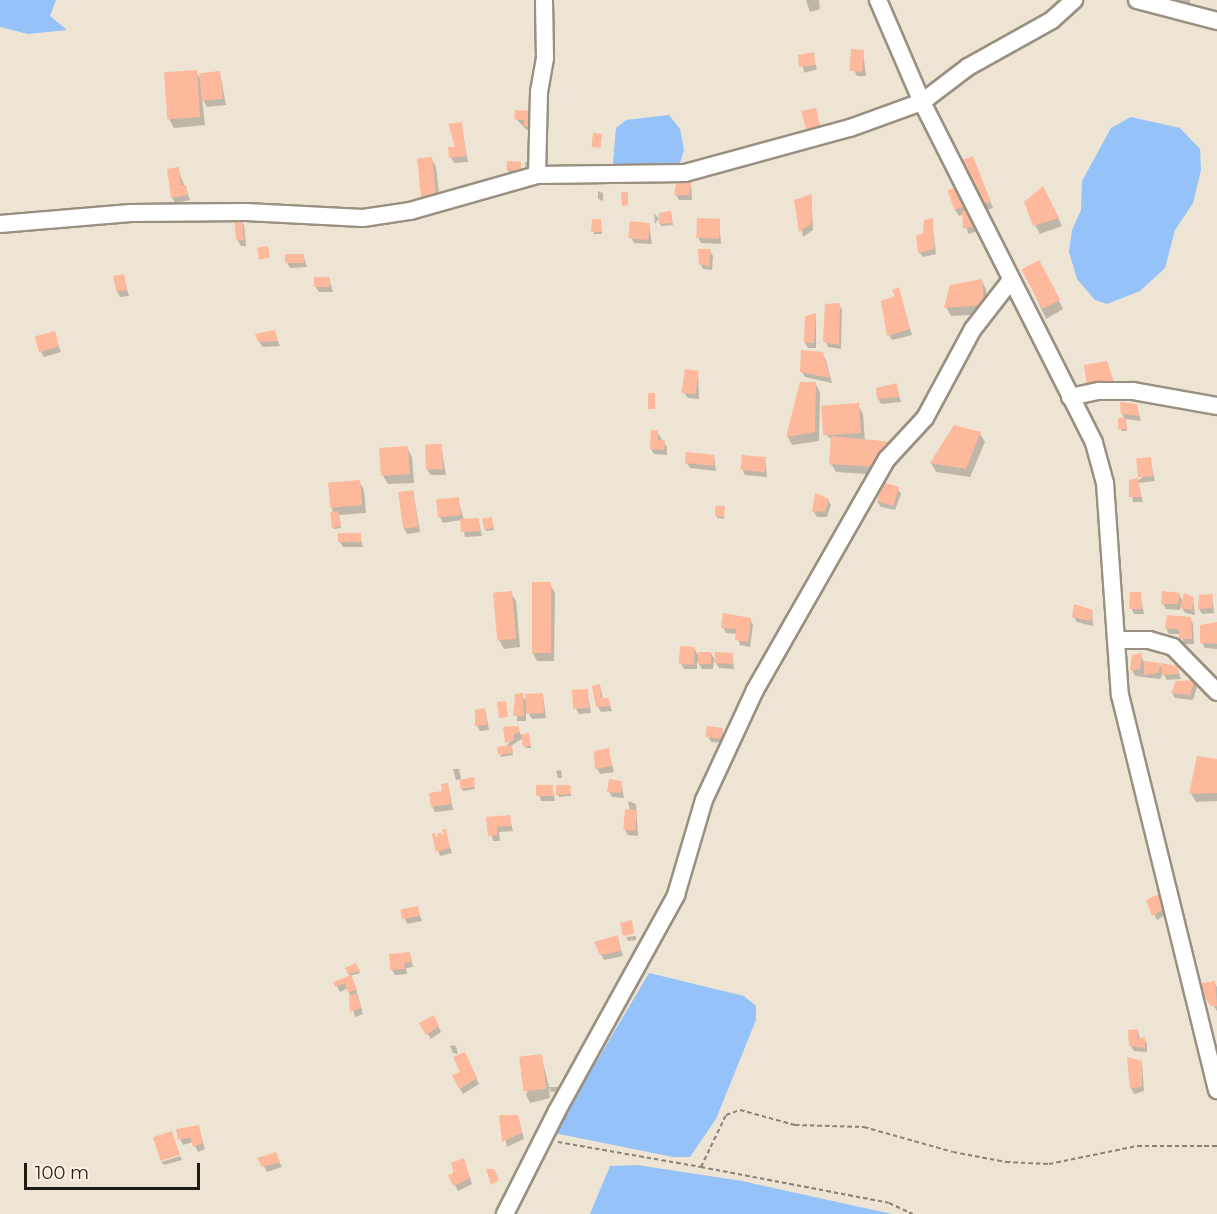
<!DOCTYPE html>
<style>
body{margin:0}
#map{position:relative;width:1217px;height:1214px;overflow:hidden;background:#eee4d3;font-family:Montserrat,sans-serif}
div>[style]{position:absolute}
.water>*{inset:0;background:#95c2f8}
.shadow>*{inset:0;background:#0003;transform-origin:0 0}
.building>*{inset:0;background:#feb89b;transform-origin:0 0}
.path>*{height:2px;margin-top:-1px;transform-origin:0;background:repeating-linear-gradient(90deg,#898277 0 4.5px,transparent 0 7.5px)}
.roads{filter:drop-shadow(2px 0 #9a9081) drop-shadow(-2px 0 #9a9081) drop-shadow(0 2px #9a9081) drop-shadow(0 -2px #9a9081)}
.minor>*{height:16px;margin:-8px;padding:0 8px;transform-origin:8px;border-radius:8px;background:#fff}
span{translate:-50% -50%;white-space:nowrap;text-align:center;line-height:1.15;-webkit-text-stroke:6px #fcf1e0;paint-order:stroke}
.scale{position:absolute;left:24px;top:1163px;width:176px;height:27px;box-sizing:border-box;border:3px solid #1f1c16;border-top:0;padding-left:8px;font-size:18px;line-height:21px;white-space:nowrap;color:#1f1c16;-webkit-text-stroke:4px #fcf1e0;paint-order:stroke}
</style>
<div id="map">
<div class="water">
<div style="clip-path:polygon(0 0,56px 0,50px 16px,67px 30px,28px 34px,0 27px)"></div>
<div style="clip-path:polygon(669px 115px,680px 129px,684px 150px,680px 163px,670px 167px,618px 167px,613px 163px,616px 128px,626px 120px)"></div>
<div style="clip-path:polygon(1131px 117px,1180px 128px,1200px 149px,1201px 170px,1193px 203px,1175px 230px,1165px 268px,1140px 291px,1107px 304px,1095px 300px,1077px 279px,1069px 252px,1072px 230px,1081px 210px,1082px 181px,1111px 128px)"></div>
<div style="clip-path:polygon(649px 973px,744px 996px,756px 1006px,756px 1020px,716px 1119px,690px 1157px,673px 1157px,554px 1133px)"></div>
<div style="clip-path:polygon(637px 1165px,742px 1181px,892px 1214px,590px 1214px,610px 1166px)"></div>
</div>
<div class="shadow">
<div style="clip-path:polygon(806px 0,819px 0,820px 9px,810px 12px)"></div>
<div style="clip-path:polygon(1180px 0,1190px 0,1190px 4px,1182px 4px)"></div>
<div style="clip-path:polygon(863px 52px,866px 76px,857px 76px,854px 70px)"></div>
<div style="left:813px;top:54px;width:16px;height:13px;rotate:76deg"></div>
<div style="clip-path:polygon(196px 72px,202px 82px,220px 73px,226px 105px,207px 107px,202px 98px,205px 125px,174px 128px,169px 119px)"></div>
<div style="clip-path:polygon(515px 118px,536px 118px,535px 131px,528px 131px)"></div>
<div style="clip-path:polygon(461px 124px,468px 162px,454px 163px,451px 158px,457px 148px)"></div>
<div style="clip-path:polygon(431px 158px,436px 167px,441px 211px,429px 213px)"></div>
<div style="clip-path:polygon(525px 162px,533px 162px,535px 172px,526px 172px)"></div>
<div style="clip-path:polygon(520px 163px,521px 172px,509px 172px,508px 170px)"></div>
<div style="clip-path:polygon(975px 163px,993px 208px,986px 210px,983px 205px)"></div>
<div style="clip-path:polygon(178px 169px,190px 200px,175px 203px,172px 197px)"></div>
<div style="clip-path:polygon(691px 182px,692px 200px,679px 200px,676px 195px)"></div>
<div style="clip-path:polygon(598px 191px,603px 193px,603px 201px,598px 199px)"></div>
<div style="clip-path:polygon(960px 194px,966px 212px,969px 211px,978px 231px,968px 234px,964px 214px,959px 216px,955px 210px)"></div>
<div style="clip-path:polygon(811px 196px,813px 230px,803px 237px,796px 201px)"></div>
<div style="clip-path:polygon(1048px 197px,1062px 226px,1040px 234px,1035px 225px)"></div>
<div style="clip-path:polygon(654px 213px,660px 220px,671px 213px,673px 225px,661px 226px,658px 219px,655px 224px)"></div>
<div style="clip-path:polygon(241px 219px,244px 225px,246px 246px,241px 246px,238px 241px)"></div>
<div style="clip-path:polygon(600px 220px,602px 234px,594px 234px,594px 221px)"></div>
<div style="clip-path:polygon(719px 220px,721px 244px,701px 243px,698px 237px)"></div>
<div style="clip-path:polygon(932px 220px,936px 254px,923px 257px,919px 252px)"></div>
<div style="clip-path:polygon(649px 224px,652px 244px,634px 243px,631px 237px)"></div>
<div style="clip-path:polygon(710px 251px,713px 256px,712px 270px,703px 269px,700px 263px)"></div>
<div style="clip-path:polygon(303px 255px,307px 267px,290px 268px,287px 263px)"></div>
<div style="clip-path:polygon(1023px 269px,1043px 270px,1063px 309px,1046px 319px)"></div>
<div style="clip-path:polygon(123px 275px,129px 296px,120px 297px,117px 291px)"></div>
<div style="clip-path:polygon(329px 278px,333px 292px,319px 292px,315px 286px)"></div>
<div style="clip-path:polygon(981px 280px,986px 289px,988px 314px,951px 316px,946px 307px)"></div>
<div style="clip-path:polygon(898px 289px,912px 335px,892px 340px,889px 335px)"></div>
<div style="clip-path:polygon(839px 305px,842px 310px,841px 349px,828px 347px,825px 341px)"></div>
<div style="clip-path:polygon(816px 315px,816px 348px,808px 348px,805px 343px)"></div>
<div style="clip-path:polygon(274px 332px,280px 346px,263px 347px,259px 342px)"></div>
<div style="clip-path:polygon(54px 333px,61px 352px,44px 357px,41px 352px)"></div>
<div style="clip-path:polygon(822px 354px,826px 360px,832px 383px,805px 377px,802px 372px)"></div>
<div style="clip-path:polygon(698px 372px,699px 399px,688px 398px,684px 393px)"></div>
<div style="clip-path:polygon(815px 383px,820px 392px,819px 441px,792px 445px,788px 437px,801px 384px)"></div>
<div style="clip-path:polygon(896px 385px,901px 402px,881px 404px,878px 398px)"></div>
<div style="clip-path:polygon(858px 405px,863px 414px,865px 441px,882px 475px,836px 472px,831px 464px,832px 440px,823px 432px)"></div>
<div style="clip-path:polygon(1136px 405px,1141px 421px,1126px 419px,1127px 431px,1121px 431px,1120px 419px,1125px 419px,1122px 414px)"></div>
<div style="clip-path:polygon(954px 427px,980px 434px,985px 442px,970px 477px,936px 472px,931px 463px)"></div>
<div style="clip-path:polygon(657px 432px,667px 447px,667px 455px,654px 454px,651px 449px)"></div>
<div style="clip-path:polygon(441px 446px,446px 475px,431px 475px,427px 470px)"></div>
<div style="clip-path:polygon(407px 448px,412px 457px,414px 483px,388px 484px,383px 476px)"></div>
<div style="clip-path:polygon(714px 456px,716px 471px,690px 468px,686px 462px)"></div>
<div style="clip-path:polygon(765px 459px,767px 477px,745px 475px,742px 469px)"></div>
<div style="clip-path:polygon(1150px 459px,1155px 481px,1138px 483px,1143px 502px,1133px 502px,1130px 482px,1141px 479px)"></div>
<div style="clip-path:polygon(359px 481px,364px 490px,366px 513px,339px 515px,341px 528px,334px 529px,330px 483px)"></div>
<div style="clip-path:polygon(898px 489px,901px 494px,895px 510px,881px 507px,877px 501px)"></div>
<div style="clip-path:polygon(413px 491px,420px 532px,407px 534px,404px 528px)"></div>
<div style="clip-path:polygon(458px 499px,464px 520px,478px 519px,482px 536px,465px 537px,461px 520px,443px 523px,440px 517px)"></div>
<div style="clip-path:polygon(828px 500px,831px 505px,827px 517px,817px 517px,814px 512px)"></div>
<div style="clip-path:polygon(724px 507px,724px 519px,718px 518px,716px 516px)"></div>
<div style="clip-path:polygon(491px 518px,494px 530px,486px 531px,484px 519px)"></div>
<div style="clip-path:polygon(360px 535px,363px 547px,343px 547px,340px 542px)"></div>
<div style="clip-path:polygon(550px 584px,555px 593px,554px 661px,537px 661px,532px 652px)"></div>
<div style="clip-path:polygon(511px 593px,516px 601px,520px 647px,504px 649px,499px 640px)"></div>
<div style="clip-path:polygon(1140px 594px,1144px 614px,1134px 614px,1131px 608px)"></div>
<div style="clip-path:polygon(1179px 594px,1183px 602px,1193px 598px,1195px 615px,1185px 613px,1181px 606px,1180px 610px,1166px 609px,1163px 604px)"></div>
<div style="clip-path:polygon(1212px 595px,1214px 613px,1202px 614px,1199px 609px)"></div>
<div style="clip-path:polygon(1092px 611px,1093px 626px,1077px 622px,1073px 616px)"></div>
<div style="clip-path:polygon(1190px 618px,1193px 624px,1194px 644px,1184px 644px,1181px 634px,1169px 634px,1166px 628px)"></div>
<div style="clip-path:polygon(750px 619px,753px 625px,750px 647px,740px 645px,737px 634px,726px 633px,723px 627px)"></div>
<div style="clip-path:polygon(1217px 623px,1217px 649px,1205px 648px,1202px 643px)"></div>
<div style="clip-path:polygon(694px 648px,699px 657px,711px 653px,716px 662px,732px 654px,734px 669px,719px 668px,714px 659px,713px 669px,702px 669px,697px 661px,697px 669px,684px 669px,681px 663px)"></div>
<div style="clip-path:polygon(1141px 655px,1144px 663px,1160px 665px,1163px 670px,1177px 667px,1181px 679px,1167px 680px,1163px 673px,1160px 679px,1135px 676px,1132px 670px)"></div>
<div style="clip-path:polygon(1194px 681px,1197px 687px,1193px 700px,1175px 698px,1172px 693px)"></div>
<div style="clip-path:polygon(600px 686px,603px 699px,608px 699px,612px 711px,601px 712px,598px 707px)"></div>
<div style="clip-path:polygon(587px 690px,591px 713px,579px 714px,576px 709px)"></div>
<div style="clip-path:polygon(517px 695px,522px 695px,528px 705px,543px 695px,546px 718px,532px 719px,526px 709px,526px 721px,517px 721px)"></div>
<div style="clip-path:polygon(485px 709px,489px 730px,480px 731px,477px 726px)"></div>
<div style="clip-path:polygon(518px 728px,521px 735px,528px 734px,531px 748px,526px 748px,523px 738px,511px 746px,513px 755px,500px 757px)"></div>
<div style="clip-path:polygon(722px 729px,725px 743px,711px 742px,708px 736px)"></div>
<div style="clip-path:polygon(608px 750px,614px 772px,600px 774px,597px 768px)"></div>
<div style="clip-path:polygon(1217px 761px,1217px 801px,1196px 802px,1191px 794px)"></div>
<div style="clip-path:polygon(453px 769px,459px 769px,461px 779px,456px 780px)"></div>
<div style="clip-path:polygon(561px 770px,562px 778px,558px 778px,556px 771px)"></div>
<div style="clip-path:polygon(473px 779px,475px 789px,463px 791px,462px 788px)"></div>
<div style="clip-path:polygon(621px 782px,624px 798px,612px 797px,609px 791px)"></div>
<div style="clip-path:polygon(448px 785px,453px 810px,435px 812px,432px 806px)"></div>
<div style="clip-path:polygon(552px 786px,555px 801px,541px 801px,537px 787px)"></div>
<div style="clip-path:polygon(569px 786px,571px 796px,559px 797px,558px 795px)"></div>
<div style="clip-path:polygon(628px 801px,636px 804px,638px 836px,628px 835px,625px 830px,630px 811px)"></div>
<div style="clip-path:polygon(509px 816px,513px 831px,499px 832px,500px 841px,493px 841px,488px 818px)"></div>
<div style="clip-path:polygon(445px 831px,452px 853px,440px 856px,434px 835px,438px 840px,439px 833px,446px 841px)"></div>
<div style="clip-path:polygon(1161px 895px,1165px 915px,1157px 920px,1148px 901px)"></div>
<div style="clip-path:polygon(417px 908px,422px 921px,407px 924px,402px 911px)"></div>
<div style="clip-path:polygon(617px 936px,623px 956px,604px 960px,601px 954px)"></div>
<div style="clip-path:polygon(636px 936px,636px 940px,628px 941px,626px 937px)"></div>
<div style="clip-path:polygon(410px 954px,413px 967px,406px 968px,407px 974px,395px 975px,392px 970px)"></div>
<div style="clip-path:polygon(356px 964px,360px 973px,350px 976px,347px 969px)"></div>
<div style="clip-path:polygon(335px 982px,354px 982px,363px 1014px,355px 1017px,348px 988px,340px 992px)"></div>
<div style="clip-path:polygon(1214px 983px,1217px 987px,1217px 1011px,1204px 992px)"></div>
<div style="clip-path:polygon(436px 1022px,441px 1032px,431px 1039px,421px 1024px)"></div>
<div style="clip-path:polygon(1138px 1031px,1140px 1040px,1144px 1039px,1147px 1044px,1147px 1052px,1134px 1051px,1130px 1045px)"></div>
<div style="clip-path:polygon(454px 1045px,456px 1047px,458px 1054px,453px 1053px,450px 1046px)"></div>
<div style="clip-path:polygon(541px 1055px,549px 1087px,562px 1087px,563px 1091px,551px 1092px,549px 1088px,550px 1098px,530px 1103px,526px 1095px)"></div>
<div style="clip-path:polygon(468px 1060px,479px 1084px,463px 1094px,460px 1088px)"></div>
<div style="clip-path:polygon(1142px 1063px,1144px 1091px,1134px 1094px,1131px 1088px)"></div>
<div style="clip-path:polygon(501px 1116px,518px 1117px,524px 1139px,507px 1147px)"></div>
<div style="clip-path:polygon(198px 1127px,205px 1149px,198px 1152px,193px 1142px,183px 1145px,180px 1139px)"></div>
<div style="clip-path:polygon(180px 1156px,182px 1160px,164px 1165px,161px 1162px)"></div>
<div style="clip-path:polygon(260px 1159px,278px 1160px,282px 1167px,267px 1172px)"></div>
<div style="clip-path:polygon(464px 1160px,472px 1184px,458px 1191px,450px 1176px)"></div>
</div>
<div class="building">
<div style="left:851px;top:49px;width:13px;height:22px;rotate:4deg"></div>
<div style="clip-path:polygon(814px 52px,815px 65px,799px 67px,798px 55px)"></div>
<div style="left:197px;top:70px;width:47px;height:33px;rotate:86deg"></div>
<div style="left:220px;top:71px;width:28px;height:21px;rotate:84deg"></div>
<div style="clip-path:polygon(816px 108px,822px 134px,808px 135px,801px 111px)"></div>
<div style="clip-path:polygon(515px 110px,534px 111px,533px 126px,524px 126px,524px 120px,514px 119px)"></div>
<div style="clip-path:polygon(462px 122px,466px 156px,449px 158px,448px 147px,455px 147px,448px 124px)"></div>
<div style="left:593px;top:133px;width:9px;height:14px;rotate:6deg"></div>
<div style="left:973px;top:156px;width:49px;height:12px;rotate:69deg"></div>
<div style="left:432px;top:157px;width:46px;height:15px;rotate:84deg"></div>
<div style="left:507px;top:161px;width:14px;height:9px;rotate:4deg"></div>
<div style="clip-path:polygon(179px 167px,181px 185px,186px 185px,188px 195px,171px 198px,167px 169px)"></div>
<div style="clip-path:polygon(677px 178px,692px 181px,689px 195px,674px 195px)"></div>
<div style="clip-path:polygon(1043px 186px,1059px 218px,1033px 226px,1024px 202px)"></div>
<div style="left:957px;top:187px;width:21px;height:10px;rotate:71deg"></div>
<div style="clip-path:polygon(621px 192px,628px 192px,628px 205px,622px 206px)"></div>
<div style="clip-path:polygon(812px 194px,811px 224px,799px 232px,794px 200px)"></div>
<div style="clip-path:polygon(970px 209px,976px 225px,963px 229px,962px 212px)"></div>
<div style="clip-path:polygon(671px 211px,672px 223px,659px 224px,659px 213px)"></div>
<div style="left:242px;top:217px;width:23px;height:8px;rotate:85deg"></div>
<div style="left:697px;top:218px;width:23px;height:20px;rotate:2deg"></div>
<div style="clip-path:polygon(933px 218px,934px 249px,918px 253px,916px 236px,923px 233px,924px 220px)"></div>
<div style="clip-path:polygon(592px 219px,601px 219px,602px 232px,591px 232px)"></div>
<div style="left:630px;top:221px;width:20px;height:17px;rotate:6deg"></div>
<div style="left:268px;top:246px;width:12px;height:11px;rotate:81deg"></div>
<div style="clip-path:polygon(698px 249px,711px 249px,709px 266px,699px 264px)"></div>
<div style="left:285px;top:254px;width:19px;height:9px"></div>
<div style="left:1039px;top:260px;width:45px;height:20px;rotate:62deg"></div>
<div style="left:124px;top:274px;width:16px;height:11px;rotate:79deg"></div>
<div style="left:314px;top:277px;width:16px;height:10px"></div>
<div style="clip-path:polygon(982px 279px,984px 305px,944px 308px,950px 285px)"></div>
<div style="clip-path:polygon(899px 287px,910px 329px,887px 336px,881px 301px,895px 296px,892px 290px)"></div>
<div style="clip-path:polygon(840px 303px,839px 345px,823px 342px,825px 304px)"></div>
<div style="clip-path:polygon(816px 313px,814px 343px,804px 343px,805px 316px)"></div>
<div style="clip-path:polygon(275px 330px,278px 341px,258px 342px,255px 334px)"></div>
<div style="left:55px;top:331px;width:16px;height:21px;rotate:75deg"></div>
<div style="clip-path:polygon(801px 350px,823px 352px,830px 378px,800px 372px)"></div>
<div style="clip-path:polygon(1107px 361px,1115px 385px,1087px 387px,1084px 365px)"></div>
<div style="left:685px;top:369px;width:14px;height:24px;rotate:8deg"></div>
<div style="clip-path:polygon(800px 382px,816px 382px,815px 432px,786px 437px)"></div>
<div style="clip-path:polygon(897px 383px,899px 397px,877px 399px,876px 388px)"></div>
<div style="left:648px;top:393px;width:7px;height:16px"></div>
<div style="clip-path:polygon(1120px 402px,1137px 404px,1139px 416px,1121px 414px)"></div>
<div style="left:859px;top:403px;width:30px;height:38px;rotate:86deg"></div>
<div style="clip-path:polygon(1125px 417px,1127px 429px,1118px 429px,1118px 418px)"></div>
<div style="clip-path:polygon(954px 425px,981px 432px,966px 469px,930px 463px)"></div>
<div style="clip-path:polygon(651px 430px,658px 430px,658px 440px,665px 440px,664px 450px,650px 449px)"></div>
<div style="clip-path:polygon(831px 436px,892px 442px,877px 467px,829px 464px)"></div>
<div style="left:442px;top:444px;width:25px;height:17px;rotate:88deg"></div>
<div style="left:408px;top:446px;width:28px;height:29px;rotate:86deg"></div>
<div style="left:686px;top:452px;width:29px;height:11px;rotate:6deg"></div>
<div style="left:742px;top:455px;width:24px;height:15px;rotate:5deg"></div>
<div style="left:1151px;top:457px;width:19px;height:15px;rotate:84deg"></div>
<div style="clip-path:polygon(1138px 478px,1141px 497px,1129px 497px,1129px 480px)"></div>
<div style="left:360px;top:480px;width:25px;height:32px;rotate:85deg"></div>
<div style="left:883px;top:482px;width:17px;height:20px;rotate:17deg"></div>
<div style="left:413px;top:490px;width:37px;height:15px;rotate:82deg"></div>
<div style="clip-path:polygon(815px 493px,829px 499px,825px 511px,812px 512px)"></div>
<div style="left:459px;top:497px;width:18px;height:23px;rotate:84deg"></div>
<div style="clip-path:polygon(715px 506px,725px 506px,724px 517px,715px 516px)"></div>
<div style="clip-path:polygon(338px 511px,341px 526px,332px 528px,330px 512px)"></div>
<div style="left:492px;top:517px;width:11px;height:10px;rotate:80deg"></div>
<div style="left:479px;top:518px;width:13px;height:19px;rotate:86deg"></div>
<div style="left:361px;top:533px;width:9px;height:23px;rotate:90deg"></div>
<div style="left:532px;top:582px;width:19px;height:71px"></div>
<div style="left:512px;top:591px;width:48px;height:19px;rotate:85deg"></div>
<div style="clip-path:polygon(1162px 591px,1180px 593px,1178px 604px,1161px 604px)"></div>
<div style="clip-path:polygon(1130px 592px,1141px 592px,1142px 609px,1129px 609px)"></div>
<div style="clip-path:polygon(1184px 593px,1194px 597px,1192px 610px,1180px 608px)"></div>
<div style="clip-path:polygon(1213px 594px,1212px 608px,1198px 609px,1199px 595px)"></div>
<div style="clip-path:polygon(1074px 604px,1093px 610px,1091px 621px,1072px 617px)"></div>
<div style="clip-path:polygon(723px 613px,751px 618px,748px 642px,735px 640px,736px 629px,721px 628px)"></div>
<div style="clip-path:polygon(1167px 615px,1191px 617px,1192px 639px,1179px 639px,1179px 629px,1165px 629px)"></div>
<div style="clip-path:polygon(1217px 622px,1217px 644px,1200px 643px,1200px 625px)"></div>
<div style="left:680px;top:646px;width:15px;height:18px;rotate:4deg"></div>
<div style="left:698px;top:652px;width:13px;height:12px"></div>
<div style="left:715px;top:652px;width:18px;height:11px;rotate:3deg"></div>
<div style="clip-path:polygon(1142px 653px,1140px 669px,1130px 671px,1132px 655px)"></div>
<div style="clip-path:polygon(1144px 661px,1161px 663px,1178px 666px,1179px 674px,1162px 675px,1161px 663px,1158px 673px,1144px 675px)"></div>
<div style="clip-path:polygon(1195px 680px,1190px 695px,1171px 693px,1176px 681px)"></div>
<div style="clip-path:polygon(600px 684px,601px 698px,609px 698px,610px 706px,596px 707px,592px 686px)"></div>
<div style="left:588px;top:689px;width:19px;height:16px;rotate:87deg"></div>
<div style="clip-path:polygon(523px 693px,524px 716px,513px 716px,515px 694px)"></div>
<div style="left:543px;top:693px;width:20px;height:18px;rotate:87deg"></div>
<div style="left:506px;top:701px;width:16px;height:9px;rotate:83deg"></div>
<div style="clip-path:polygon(485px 708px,487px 725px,475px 726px,475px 710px)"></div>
<div style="clip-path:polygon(519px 726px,519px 733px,514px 734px,513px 741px,505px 743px,503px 727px)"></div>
<div style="left:707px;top:726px;width:16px;height:11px;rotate:7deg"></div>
<div style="left:529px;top:733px;width:13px;height:8px;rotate:81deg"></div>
<div style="left:512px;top:745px;width:8px;height:15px;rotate:83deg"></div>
<div style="clip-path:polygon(609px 748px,612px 766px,595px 769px,594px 751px)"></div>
<div style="clip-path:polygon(1197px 756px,1217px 759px,1217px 793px,1189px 794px)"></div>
<div style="clip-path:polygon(474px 777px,475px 787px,460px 789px,460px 780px)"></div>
<div style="clip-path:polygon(609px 779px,622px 781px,621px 793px,607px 792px)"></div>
<div style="clip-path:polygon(448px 783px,451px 804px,431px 807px,429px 793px,442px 791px,441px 784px)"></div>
<div style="left:553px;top:785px;width:11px;height:17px;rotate:90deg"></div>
<div style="clip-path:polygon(556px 785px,570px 785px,571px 794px,556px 795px)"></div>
<div style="left:625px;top:809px;width:12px;height:21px;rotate:5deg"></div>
<div style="clip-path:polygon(510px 815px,511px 826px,497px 827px,497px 835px,488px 836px,486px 817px)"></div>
<div style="clip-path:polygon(442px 829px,446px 829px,450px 848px,436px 852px,432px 834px,435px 833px,436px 838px,440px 832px,444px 836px)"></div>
<div style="clip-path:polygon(1161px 893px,1172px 927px,1167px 926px,1162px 910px,1152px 916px,1146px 900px)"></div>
<div style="left:418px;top:906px;width:10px;height:18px;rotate:79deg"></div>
<div style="clip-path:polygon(632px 920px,634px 934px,623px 936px,620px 923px)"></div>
<div style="clip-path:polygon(618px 935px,621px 951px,600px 955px,594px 942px)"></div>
<div style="clip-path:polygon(410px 952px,411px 962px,404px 963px,405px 969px,390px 970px,389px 954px)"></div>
<div style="clip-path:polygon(356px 963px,360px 971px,348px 974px,345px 968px)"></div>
<div style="clip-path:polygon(351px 975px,357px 989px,348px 993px,345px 983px,335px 987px,333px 982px)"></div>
<div style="clip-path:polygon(1215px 981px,1217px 1006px,1211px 1006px,1202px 993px,1202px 983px)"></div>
<div style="clip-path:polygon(356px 993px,361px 1008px,350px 1012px,349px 996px)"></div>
<div style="clip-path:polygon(434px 1015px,439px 1026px,426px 1035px,419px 1023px)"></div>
<div style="clip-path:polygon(1138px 1029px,1137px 1039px,1145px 1037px,1145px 1048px,1129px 1046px,1128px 1030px)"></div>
<div style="clip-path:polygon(465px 1052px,477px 1078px,459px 1089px,452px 1075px,460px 1072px,453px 1057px)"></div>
<div style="left:542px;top:1054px;width:35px;height:23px;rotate:83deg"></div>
<div style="clip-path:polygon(1127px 1057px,1142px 1061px,1142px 1086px,1130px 1089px)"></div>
<div style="clip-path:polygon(499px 1115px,518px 1115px,522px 1133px,502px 1142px)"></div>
<div style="clip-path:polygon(199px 1125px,203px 1143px,193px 1147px,190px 1137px,178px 1140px,176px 1129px)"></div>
<div style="left:172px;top:1131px;width:25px;height:20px;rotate:72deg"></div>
<div style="clip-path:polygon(276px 1152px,280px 1162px,262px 1167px,257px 1158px)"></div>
<div style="clip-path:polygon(464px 1158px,470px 1178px,453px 1186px,448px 1175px,454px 1173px,451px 1163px)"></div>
<div style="clip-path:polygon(486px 1169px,494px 1169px,499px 1180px,491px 1185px)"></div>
</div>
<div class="path">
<div style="left:558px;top:1142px;width:145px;rotate:9.9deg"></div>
<div style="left:701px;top:1167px;width:58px;rotate:-64.3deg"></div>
<div style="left:726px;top:1115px;width:15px;rotate:-20deg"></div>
<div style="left:740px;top:1110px;width:57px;rotate:15.3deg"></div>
<div style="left:795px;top:1125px;width:69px;rotate:1.7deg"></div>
<div style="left:864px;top:1127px;width:92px;rotate:15.7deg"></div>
<div style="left:953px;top:1152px;width:54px;rotate:10.7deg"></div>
<div style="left:1006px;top:1162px;width:43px;rotate:2.7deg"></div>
<div style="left:1049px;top:1164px;width:90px;rotate:-11.6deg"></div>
<div style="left:1137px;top:1146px;width:80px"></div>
<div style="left:701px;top:1167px;width:191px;rotate:10.8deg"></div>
<div style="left:889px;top:1203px;width:26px;rotate:25deg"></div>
</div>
<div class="roads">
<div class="minor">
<div style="left:878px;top:0;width:111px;rotate:66.7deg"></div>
<div style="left:922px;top:102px;width:382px;rotate:63.2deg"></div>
<div style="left:1094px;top:443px;width:41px;rotate:74.6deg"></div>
<div style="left:1105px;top:483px;width:213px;rotate:86deg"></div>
<div style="left:1120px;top:695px;width:407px;rotate:76.2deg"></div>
<div style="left:1137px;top:0;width:83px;rotate:14.7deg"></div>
<div style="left:537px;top:175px;width:83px;rotate:-88.6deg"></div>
<div style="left:539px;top:92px;width:35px;rotate:-80deg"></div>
<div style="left:545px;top:58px;width:58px;rotate:-91deg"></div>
<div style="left:0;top:224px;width:131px;rotate:-4.8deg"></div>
<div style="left:131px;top:213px;width:115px;rotate:-0.5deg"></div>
<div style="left:246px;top:212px;width:117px;rotate:2.9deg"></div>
<div style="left:363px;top:218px;width:48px;rotate:-8.5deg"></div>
<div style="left:410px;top:211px;width:132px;rotate:-15.8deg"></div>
<div style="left:537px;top:175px;width:148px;rotate:-0.8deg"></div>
<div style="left:685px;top:173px;width:171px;rotate:-15.3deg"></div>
<div style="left:850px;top:128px;width:77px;rotate:-19.9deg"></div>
<div style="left:922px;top:102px;width:58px;rotate:-37.3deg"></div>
<div style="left:968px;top:67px;width:96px;rotate:-29.2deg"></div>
<div style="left:1052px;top:20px;width:30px;rotate:-42deg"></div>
<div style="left:1070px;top:397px;width:30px;rotate:-12deg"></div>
<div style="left:1099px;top:391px;width:34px"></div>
<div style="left:1133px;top:391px;width:85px;rotate:10.1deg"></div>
<div style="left:1117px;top:640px;width:32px"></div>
<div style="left:1149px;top:640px;width:25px;rotate:16deg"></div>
<div style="left:1173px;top:647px;width:63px;rotate:45.6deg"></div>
<div style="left:505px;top:1214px;width:115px;rotate:-63.2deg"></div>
<div style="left:557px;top:1111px;width:247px;rotate:-61.1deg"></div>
<div style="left:676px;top:895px;width:99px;rotate:-73.6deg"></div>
<div style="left:704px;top:800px;width:121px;rotate:-65.1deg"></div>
<div style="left:755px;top:690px;width:266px;rotate:-60.3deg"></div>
<div style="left:887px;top:459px;width:56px;rotate:-47.2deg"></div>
<div style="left:925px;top:418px;width:101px;rotate:-61.7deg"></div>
<div style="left:973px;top:329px;width:62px;rotate:-52.2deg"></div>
</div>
</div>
<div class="scale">100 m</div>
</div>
